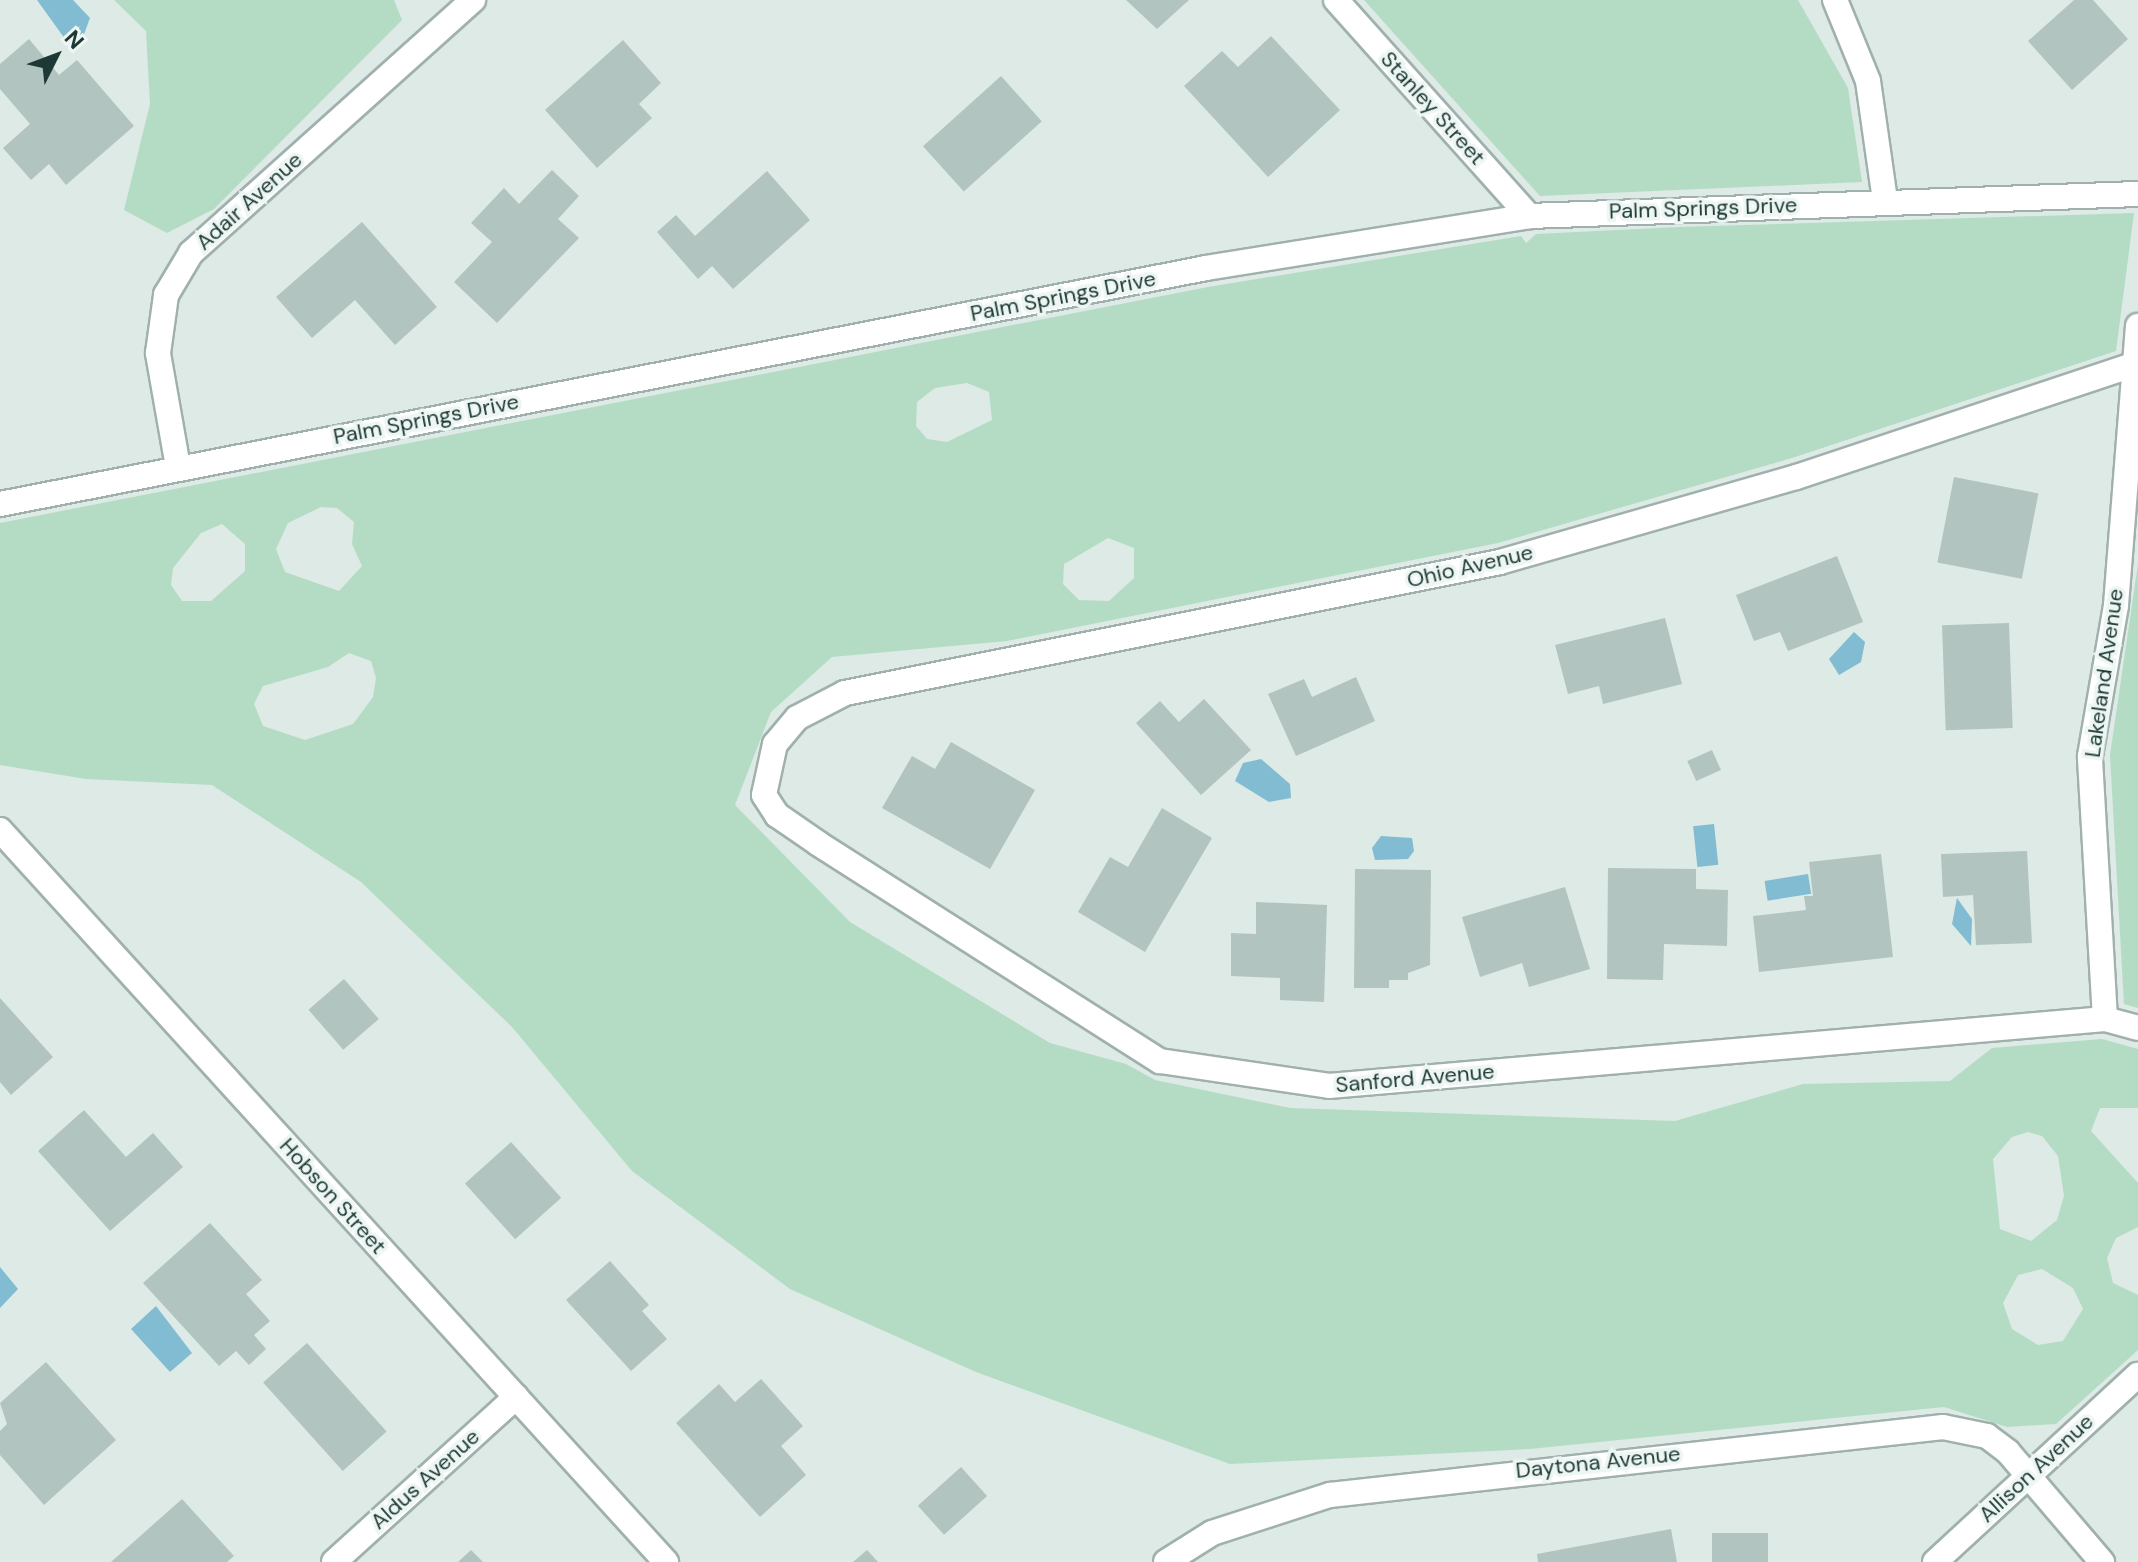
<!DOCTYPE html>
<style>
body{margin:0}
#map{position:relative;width:2138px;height:1562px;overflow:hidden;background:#ddeae5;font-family:"DM Sans",sans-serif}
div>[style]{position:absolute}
.green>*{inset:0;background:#b4dcc4}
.water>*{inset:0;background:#81bcd2;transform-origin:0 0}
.building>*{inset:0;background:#b2c4bf;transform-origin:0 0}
.roads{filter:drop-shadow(2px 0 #a0b1ad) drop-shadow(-2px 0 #a0b1ad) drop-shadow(0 2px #a0b1ad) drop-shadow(0 -2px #a0b1ad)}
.minor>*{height:24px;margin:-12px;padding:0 12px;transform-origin:12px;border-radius:12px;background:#fff}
.tertiary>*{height:24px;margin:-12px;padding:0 12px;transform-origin:12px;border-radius:12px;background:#fff}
span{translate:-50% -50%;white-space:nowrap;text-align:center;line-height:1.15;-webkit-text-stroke:7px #edf6f3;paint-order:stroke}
.street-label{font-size:22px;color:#1e3935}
.north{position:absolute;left:16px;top:16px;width:80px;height:80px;-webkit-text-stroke:6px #edf6f3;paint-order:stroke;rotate:48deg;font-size:22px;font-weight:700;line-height:32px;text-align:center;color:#1e3935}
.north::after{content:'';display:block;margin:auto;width:28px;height:36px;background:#1e3935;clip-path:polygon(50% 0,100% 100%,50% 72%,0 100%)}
</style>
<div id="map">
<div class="green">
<div style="clip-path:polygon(114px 0,394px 0,402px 20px,214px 209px,167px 233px,124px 210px,150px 104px,146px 31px)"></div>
<div style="clip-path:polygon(1364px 0,1798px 0,1848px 88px,1862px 182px,1540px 196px)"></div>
<div style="clip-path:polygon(evenodd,2134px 213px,2116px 351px,1792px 458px,1498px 543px,1007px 641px,832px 657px,771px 712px,735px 805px,850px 922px,1050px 1043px,1126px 1064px,1155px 1080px,1290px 1108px,1675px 1121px,1803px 1084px,1950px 1081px,1992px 1048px,2102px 1039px,2138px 1049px,2138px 1108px,2100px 1108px,2091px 1131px,2138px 1183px,2138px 1227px,2116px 1238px,2107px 1258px,2113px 1283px,2138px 1295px,2138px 1350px,2056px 1424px,2007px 1427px,1944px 1407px,1530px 1449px,1230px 1464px,976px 1372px,790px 1289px,632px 1171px,512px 1027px,361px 882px,212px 785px,86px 779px,0 765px,0 523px,1208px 287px,1521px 236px,1526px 243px,1536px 234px,1679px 227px,2134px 213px,967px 383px,989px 392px,992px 420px,947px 442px,927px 439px,916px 426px,917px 402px,935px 388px,967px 383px,2134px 213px,321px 507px,337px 508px,354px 522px,352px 544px,362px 566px,339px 591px,285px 572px,276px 549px,288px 523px,321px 507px,2134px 213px,222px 524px,245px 544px,245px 571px,211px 601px,182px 601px,171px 585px,173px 568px,201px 533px,222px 524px,2134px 213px,1108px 538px,1134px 548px,1134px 578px,1109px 601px,1079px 600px,1063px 584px,1064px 564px,1108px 538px,2134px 213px,349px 653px,371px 661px,376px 678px,373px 697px,353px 724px,305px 740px,263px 726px,254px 704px,263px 686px,328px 667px,349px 653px,2134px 213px,2028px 1132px,2042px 1136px,2058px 1156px,2064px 1196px,2057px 1220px,2031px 1241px,2000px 1229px,1993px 1159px,2012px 1137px,2028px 1132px,2134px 213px,2042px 1269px,2073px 1288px,2083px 1309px,2063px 1341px,2038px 1345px,2012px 1329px,2003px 1303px,2018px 1275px,2042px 1269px)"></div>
<div style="clip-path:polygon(2138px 564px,2138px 1008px,2124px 1004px,2110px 755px)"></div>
</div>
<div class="water">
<div style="clip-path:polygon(37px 0,73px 0,90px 18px,83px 37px,65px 39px)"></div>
<div style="clip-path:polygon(1854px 632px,1865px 642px,1861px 662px,1839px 675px,1829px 659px)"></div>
<div style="clip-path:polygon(1261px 759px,1290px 784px,1291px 798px,1269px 802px,1235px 781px,1243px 763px)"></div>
<div style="left:1714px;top:824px;width:41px;height:21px;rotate:84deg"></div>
<div style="clip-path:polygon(1381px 836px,1412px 838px,1414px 851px,1408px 859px,1375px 860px,1372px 848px)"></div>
<div style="left:1808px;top:874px;width:20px;height:44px;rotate:81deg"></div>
<div style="clip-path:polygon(1957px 898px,1972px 919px,1971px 946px,1952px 924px)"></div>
<div style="clip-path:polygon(0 1267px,18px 1289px,0 1308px)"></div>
<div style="clip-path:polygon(156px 1306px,192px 1353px,170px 1372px,131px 1329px)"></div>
</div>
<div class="building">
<div style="clip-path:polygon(1126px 0,1189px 0,1157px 29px)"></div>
<div style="clip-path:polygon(2074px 0,2093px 0,2128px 39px,2072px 90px,2028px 41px)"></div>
<div style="clip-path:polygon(1271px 36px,1340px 110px,1268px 177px,1184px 86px,1222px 51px,1238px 67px)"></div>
<div style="clip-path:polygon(29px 39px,59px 75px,77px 60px,134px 126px,66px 185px,49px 164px,31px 180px,3px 148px,30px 124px,0 89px,0 64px)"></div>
<div style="clip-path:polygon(623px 40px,661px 83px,639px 104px,652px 118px,597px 168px,545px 110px)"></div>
<div style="left:1001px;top:76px;width:61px;height:105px;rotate:48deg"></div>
<div style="clip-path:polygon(552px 170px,579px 196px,558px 219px,579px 238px,497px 323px,454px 282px,492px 242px,471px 223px,504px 188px,519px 204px)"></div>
<div style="clip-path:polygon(767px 171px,810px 220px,733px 289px,712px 266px,698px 279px,657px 232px,676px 215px,695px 236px)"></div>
<div style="clip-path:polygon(362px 222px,437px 307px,395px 345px,355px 300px,312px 338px,276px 297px)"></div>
<div style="left:1954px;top:477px;width:86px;height:87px;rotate:11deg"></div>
<div style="clip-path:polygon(1837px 556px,1863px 622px,1788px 651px,1780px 632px,1754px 641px,1736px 595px)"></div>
<div style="clip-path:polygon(1665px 618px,1682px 684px,1603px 704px,1599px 686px,1568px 694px,1555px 645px)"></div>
<div style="left:2009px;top:623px;width:105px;height:67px;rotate:88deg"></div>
<div style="clip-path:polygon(1356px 677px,1375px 721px,1296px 756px,1268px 694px,1304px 679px,1312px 697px)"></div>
<div style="clip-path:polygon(1204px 699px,1251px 750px,1201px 795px,1136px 723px,1160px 701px,1179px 722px)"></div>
<div style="clip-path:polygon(951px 742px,1035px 790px,990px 869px,882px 808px,912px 756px,935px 769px)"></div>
<div style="left:1712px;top:750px;width:22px;height:27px;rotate:66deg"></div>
<div style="clip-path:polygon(1162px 808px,1212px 838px,1145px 952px,1078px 912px,1110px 857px,1128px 867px)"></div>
<div style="clip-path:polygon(2027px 851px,2032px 943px,1976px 945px,1973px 895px,1943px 897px,1941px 854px)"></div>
<div style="clip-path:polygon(1881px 854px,1893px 957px,1759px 972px,1753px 916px,1806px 910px,1804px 896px,1813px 896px,1809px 862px)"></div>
<div style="clip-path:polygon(1608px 868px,1696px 869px,1696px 889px,1728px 890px,1727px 946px,1664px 944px,1663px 980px,1607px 979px)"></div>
<div style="clip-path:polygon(1355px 869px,1431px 870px,1430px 965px,1408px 973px,1408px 980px,1389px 980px,1389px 988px,1354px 988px)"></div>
<div style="clip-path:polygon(1565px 887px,1590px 969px,1529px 987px,1522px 963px,1480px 977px,1462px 917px)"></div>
<div style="clip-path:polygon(1256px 902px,1327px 905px,1324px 1002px,1280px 1000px,1280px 978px,1231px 976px,1231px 933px,1256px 934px)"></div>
<div style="left:344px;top:979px;width:53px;height:47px;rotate:49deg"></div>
<div style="clip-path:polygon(0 998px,53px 1057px,11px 1095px,0 1082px)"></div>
<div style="clip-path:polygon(84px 1110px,126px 1157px,153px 1133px,183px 1167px,110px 1231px,38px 1151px)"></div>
<div style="left:511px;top:1142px;width:75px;height:62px;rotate:48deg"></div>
<div style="clip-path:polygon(210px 1223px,262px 1280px,246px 1294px,270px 1321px,254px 1335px,266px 1349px,249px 1365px,236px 1351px,219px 1366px,143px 1283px)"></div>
<div style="clip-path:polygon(610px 1261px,649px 1305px,642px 1311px,667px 1339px,631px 1371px,566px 1300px)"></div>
<div style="left:307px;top:1343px;width:119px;height:59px;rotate:48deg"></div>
<div style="clip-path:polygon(46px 1362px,116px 1440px,44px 1505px,0 1455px,0 1431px,7px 1424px,0 1403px)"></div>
<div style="clip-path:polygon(761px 1379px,803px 1426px,781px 1446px,806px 1475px,760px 1517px,676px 1423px,719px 1384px,735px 1402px)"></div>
<div style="left:961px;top:1467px;width:39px;height:58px;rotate:48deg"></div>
<div style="clip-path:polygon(182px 1499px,234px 1556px,227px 1562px,111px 1562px)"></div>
<div style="clip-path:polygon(1671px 1529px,1677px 1562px,1538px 1562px,1537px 1554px)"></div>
<div style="left:1712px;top:1533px;width:56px;height:29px"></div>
<div style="clip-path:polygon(471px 1550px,483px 1562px,458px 1562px)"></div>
<div style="clip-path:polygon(867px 1550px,878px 1562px,853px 1562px)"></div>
</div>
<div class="roads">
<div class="minor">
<div style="left:1336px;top:0;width:290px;rotate:48.2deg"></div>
<div style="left:1835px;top:0;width:87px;rotate:67.8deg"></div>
<div style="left:1868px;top:81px;width:121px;rotate:81.9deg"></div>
<div style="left:2133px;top:365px;width:355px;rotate:161.6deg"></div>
<div style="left:1796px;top:477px;width:308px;rotate:164deg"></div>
<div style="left:1500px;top:562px;width:668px;rotate:168.69deg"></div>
<div style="left:845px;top:693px;width:54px;rotate:152.5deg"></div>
<div style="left:797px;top:718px;width:34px;rotate:130deg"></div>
<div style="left:775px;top:744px;width:52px;rotate:102.2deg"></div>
<div style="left:764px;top:795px;width:24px;rotate:57deg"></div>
<div style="left:777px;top:815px;width:51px;rotate:34.6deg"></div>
<div style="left:819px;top:844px;width:404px;rotate:32.5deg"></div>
<div style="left:1160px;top:1061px;width:171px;rotate:8.4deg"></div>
<div style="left:1329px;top:1086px;width:779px;rotate:-4.93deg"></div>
<div style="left:2105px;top:1019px;width:34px;rotate:15deg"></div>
<div style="left:178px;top:467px;width:116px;rotate:-100deg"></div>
<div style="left:158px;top:353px;width:59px;rotate:-82.1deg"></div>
<div style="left:166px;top:295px;width:49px;rotate:-59.2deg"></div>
<div style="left:191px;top:253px;width:379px;rotate:-41.9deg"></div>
<div style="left:0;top:830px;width:990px;rotate:47.7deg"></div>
<div style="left:2105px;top:1019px;width:263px;rotate:-93.3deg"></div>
<div style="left:2090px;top:756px;width:153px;rotate:-80.2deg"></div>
<div style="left:2116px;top:605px;width:280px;rotate:-85.5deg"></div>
<div style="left:334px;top:1562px;width:246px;rotate:-42.2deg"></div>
<div style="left:1166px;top:1562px;width:54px;rotate:-32.2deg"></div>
<div style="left:1212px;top:1533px;width:124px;rotate:-17.9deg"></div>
<div style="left:1330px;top:1495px;width:617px;rotate:-6.33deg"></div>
<div style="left:1943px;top:1427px;width:45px;rotate:11.6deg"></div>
<div style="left:1987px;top:1436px;width:26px;rotate:37deg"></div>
<div style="left:2008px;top:1452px;width:145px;rotate:49.5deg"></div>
<div style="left:1935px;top:1562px;width:276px;rotate:-42.7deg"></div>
</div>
<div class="tertiary">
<div style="left:0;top:504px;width:1229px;rotate:-11.07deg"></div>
<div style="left:1206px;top:268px;width:327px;rotate:-9.1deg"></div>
<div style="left:1529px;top:216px;width:609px;rotate:-2.07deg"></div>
</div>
</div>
<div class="street-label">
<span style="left:1433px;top:108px;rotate:48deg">Stanley Street</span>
<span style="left:249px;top:201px;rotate:-42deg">Adair Avenue</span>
<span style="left:1703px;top:208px;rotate:-2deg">Palm Springs Drive</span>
<span style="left:1063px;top:296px;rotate:-11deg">Palm Springs Drive</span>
<span style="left:426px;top:419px;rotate:-11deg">Palm Springs Drive</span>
<span style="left:1470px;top:566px;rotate:-13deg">Ohio Avenue</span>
<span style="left:2104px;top:673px;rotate:-82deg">Lakeland Avenue</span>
<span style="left:1415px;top:1078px;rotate:-5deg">Sanford Avenue</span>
<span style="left:333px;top:1196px;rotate:48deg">Hobson Street</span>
<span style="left:1598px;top:1462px;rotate:-6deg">Daytona Avenue</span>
<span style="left:2036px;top:1468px;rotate:-43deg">Allison Avenue</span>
<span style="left:425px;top:1479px;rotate:-42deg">Aldus Avenue</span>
</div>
<div class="north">N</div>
</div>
